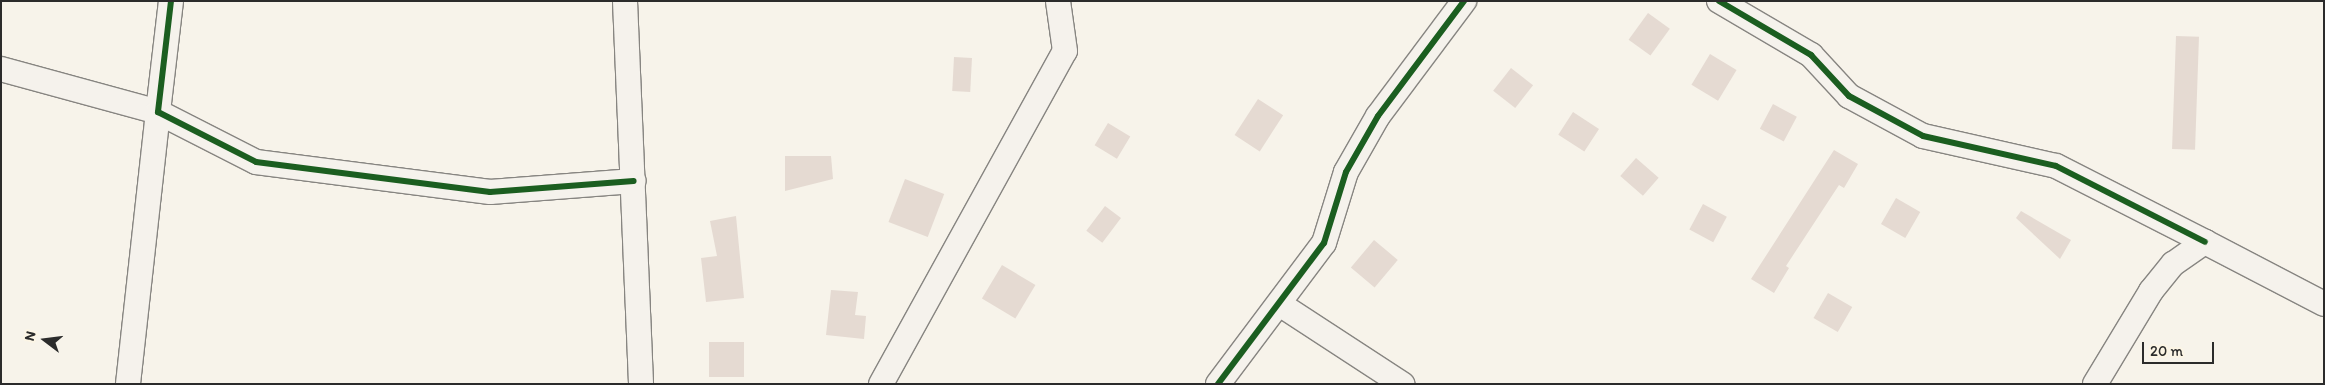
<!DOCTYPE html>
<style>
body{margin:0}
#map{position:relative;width:2325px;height:385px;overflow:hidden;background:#f7f3ea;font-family:Itim,sans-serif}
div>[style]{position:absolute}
.building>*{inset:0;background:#e5dad2;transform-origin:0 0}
.roads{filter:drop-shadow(1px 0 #878581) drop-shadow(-1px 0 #878581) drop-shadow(0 1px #878581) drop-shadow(0 -1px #878581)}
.street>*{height:24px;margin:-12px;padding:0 12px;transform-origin:12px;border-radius:12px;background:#f5f2ec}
.cycleway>*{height:6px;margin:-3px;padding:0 3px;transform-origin:3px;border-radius:3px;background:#1b5e20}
span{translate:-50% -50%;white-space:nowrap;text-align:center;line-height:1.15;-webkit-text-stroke:4.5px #fcf5e5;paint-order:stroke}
.frame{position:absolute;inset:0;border:2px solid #2b2b2b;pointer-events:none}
.north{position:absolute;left:20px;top:315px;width:50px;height:50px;-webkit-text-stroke:4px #fcf5e5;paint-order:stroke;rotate:285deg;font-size:14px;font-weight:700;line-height:20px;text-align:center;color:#2b2b2b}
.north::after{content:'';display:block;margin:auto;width:18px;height:22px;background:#2b2b2b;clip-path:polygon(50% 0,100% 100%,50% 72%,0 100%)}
.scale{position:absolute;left:2142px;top:342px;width:72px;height:22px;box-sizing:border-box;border:2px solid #2b2b2b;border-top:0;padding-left:6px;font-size:15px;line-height:18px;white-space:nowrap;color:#2b2b2b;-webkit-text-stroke:4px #fcf5e5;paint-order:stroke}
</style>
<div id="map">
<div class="building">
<div style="left:1648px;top:13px;width:27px;height:33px;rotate:36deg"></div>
<div style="left:2176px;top:36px;width:23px;height:113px;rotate:2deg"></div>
<div style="left:1710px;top:54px;width:31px;height:36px;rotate:31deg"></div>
<div style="left:954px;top:57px;width:18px;height:34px;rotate:3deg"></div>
<div style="left:1511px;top:68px;width:28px;height:29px;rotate:38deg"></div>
<div style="left:1258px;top:99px;width:30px;height:43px;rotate:33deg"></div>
<div style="left:1773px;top:104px;width:27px;height:28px;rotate:28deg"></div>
<div style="left:1573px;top:112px;width:31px;height:27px;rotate:33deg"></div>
<div style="left:1108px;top:123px;width:26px;height:26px;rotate:31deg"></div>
<div style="clip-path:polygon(1834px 150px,1858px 164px,1844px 188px,1839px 185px,1786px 266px,1789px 268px,1774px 293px,1751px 279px)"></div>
<div style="clip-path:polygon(785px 156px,831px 156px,833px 179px,785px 191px)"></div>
<div style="left:1636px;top:158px;width:30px;height:24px;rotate:41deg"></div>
<div style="left:905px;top:179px;width:42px;height:46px;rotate:21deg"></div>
<div style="left:1896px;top:198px;width:28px;height:30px;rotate:30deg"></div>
<div style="left:1703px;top:204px;width:27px;height:29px;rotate:28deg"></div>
<div style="left:1105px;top:206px;width:20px;height:31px;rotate:37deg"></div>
<div style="clip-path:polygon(2021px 211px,2071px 240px,2060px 259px,2016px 218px)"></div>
<div style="clip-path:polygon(736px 216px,744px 298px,706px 302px,701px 258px,717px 256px,710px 221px)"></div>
<div style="left:1374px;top:240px;width:31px;height:36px;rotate:40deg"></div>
<div style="left:1002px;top:265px;width:39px;height:39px;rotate:31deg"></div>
<div style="clip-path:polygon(831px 290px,858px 292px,855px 315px,866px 316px,864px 339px,826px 335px)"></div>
<div style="left:1828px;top:293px;width:28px;height:29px;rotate:30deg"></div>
<div style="left:709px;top:342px;width:35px;height:35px"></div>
</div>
<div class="roads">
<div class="street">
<div style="left:171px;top:1px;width:112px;rotate:96.7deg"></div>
<div style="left:158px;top:112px;width:110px;rotate:27deg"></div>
<div style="left:256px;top:162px;width:236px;rotate:7.3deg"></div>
<div style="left:490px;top:192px;width:144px;rotate:-4.4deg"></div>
<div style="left:625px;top:1px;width:383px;rotate:87.6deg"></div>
<div style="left:1719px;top:1px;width:107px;rotate:30.4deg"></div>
<div style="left:1811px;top:55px;width:56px;rotate:47.2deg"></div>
<div style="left:1849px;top:96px;width:84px;rotate:28.4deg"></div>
<div style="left:1923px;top:136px;width:136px;rotate:12.7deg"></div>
<div style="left:2056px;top:166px;width:167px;rotate:27deg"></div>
<div style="left:1px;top:69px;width:163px;rotate:15.3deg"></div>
<div style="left:158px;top:112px;width:274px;rotate:96.3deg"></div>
<div style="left:1281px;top:305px;width:145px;rotate:33.1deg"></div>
<div style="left:881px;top:384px;width:380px;rotate:-61.1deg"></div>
<div style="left:1065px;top:51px;width:50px;rotate:-98deg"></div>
<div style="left:1218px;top:384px;width:176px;rotate:-53.1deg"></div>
<div style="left:1324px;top:243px;width:74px;rotate:-72.8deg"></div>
<div style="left:1346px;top:172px;width:64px;rotate:-60.3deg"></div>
<div style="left:1378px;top:116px;width:144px;rotate:-53.2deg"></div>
<div style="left:2095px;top:384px;width:109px;rotate:-58.9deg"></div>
<div style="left:2151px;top:291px;width:35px;rotate:-51deg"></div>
<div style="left:2173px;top:264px;width:39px;rotate:-35deg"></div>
<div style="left:2205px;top:242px;width:134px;rotate:27.5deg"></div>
</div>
</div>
<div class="cycleway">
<div style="left:171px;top:1px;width:112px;rotate:96.7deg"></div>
<div style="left:158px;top:112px;width:110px;rotate:27deg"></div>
<div style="left:256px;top:162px;width:236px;rotate:7.3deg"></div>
<div style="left:490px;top:192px;width:144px;rotate:-4.4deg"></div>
<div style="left:1719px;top:1px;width:107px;rotate:30.4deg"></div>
<div style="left:1811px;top:55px;width:56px;rotate:47.2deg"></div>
<div style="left:1849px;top:96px;width:84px;rotate:28.4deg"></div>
<div style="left:1923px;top:136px;width:136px;rotate:12.7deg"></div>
<div style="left:2056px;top:166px;width:167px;rotate:27deg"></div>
<div style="left:1218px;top:384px;width:176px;rotate:-53.1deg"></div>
<div style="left:1324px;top:243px;width:74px;rotate:-72.8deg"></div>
<div style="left:1346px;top:172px;width:64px;rotate:-60.3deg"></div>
<div style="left:1378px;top:116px;width:144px;rotate:-53.2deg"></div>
</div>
<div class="frame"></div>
<div class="north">N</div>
<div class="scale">20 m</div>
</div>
